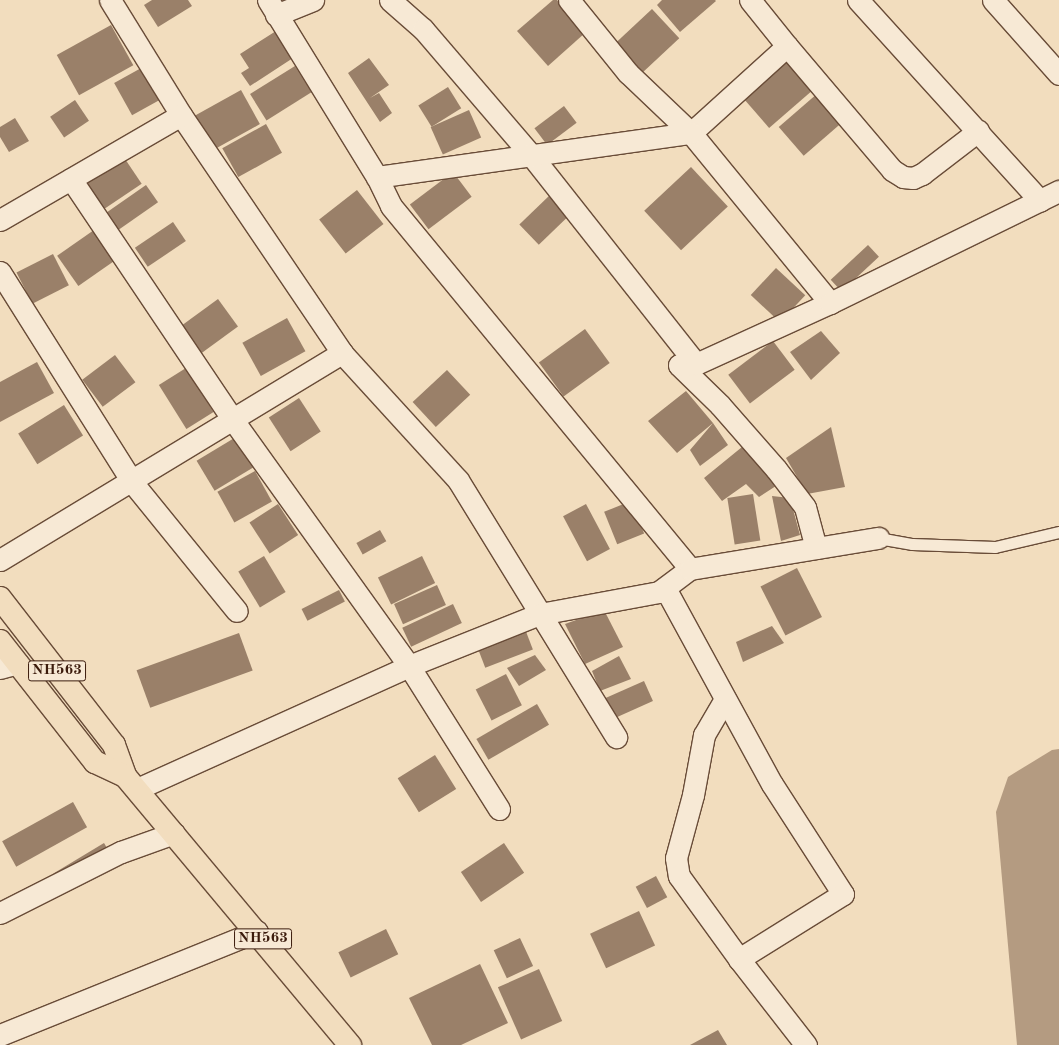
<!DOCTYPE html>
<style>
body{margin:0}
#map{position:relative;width:1059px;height:1045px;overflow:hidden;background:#f2ddbe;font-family:"Old Standard TT",serif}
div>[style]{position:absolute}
.water>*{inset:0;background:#b49b81}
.building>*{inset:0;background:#9a8069;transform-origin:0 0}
.roads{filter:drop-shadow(1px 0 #694c38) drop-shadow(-1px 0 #694c38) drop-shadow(0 1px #694c38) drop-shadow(0 -1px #694c38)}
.lane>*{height:11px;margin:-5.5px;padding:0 5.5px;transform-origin:5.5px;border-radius:5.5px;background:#f7e9d5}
.street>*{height:21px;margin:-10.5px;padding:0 10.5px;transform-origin:10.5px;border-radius:10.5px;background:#f7e9d5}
.highway>*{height:22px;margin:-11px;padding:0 11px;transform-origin:11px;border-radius:11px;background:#f2ddbe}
span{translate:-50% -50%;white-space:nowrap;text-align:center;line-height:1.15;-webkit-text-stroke:3px #f7e9d5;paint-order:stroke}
.shield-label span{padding:1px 3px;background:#f7e9d5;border:1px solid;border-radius:3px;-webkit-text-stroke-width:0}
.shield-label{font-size:15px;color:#3b1b0c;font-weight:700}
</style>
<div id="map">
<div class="water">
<div style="clip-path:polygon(1059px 749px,1059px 1045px,1017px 1045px,996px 812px,1008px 777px,1052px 750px)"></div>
</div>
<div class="building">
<div style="clip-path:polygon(152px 0,188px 0,192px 6px,158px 27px,144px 5px)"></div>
<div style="clip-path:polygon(553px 0,557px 0,585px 33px,548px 66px,517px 31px)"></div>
<div style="clip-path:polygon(662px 0,715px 0,716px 1px,680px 32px,657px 5px)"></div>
<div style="left:652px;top:9px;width:40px;height:52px;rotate:47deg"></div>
<div style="left:111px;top:25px;width:46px;height:62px;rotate:61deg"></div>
<div style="clip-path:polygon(276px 31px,293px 58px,250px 86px,241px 73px,249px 68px,240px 54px)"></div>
<div style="clip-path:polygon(369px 58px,389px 85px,370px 98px,379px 93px,392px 113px,380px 122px,348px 73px)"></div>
<div style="left:786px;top:59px;width:41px;height:58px;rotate:49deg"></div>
<div style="left:295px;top:66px;width:31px;height:53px;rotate:58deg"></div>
<div style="left:143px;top:67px;width:37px;height:33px;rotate:61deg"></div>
<div style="left:448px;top:87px;width:25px;height:35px;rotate:58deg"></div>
<div style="left:241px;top:90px;width:39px;height:55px;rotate:61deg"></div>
<div style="left:818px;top:93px;width:38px;height:52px;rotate:49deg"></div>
<div style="left:75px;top:100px;width:25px;height:30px;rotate:56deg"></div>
<div style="left:564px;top:106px;width:21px;height:37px;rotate:53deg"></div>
<div style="left:469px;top:110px;width:30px;height:42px;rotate:66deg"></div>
<div style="clip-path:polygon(15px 118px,29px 141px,9px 152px,0 137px,0 127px)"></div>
<div style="left:266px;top:124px;width:33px;height:50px;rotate:61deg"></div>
<div style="left:121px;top:153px;width:37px;height:48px;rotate:56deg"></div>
<div style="left:691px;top:167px;width:54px;height:64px;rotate:47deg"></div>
<div style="left:453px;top:172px;width:31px;height:54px;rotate:53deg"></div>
<div style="left:146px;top:185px;width:21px;height:49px;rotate:55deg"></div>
<div style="left:357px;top:190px;width:43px;height:48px;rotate:52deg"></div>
<div style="left:551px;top:194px;width:28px;height:44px;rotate:46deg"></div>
<div style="left:173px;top:222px;width:23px;height:46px;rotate:56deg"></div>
<div style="left:94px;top:230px;width:37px;height:45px;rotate:55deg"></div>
<div style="left:868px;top:245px;width:16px;height:51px;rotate:47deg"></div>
<div style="left:53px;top:254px;width:35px;height:41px;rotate:63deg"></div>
<div style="left:776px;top:268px;width:40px;height:37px;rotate:43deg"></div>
<div style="left:218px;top:299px;width:34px;height:47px;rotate:54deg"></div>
<div style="left:287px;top:318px;width:38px;height:51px;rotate:61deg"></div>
<div style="left:585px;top:329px;width:42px;height:57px;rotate:54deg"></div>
<div style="clip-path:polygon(821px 331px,840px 353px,811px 380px,790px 352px)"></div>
<div style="left:773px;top:341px;width:36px;height:56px;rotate:53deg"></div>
<div style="left:115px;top:355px;width:34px;height:41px;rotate:53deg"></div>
<div style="clip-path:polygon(37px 362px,54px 393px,0 422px,0 382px)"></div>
<div style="left:186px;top:368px;width:52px;height:32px;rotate:58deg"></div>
<div style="left:447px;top:370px;width:34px;height:47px;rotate:47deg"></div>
<div style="clip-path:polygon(686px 391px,713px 423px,728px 445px,700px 466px,690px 450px,713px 423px,677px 453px,648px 421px)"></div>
<div style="left:299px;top:398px;width:40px;height:36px;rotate:57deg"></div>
<div style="left:64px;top:405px;width:36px;height:54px;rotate:58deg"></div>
<div style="clip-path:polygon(831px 427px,845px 487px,807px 494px,786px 458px)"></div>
<div style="left:236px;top:437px;width:35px;height:46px;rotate:59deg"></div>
<div style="clip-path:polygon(742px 447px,779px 484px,759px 497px,746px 484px,722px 501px,704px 478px)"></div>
<div style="left:255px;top:471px;width:35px;height:43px;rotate:61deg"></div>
<div style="left:753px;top:494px;width:47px;height:26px;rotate:81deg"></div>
<div style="clip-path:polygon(772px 496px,790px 498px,800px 535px,781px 541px)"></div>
<div style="left:631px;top:501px;width:35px;height:29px;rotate:68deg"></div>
<div style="left:278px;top:504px;width:37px;height:34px;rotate:57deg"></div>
<div style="left:586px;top:504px;width:51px;height:26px;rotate:62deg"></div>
<div style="left:380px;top:530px;width:13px;height:27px;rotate:61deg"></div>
<div style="left:264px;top:556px;width:42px;height:30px;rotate:59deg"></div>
<div style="left:422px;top:556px;width:30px;height:49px;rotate:64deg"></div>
<div style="left:797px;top:568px;width:55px;height:41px;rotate:63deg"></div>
<div style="left:437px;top:585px;width:22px;height:47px;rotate:66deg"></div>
<div style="left:339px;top:590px;width:13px;height:42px;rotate:63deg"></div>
<div style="left:453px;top:604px;width:21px;height:56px;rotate:65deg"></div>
<div style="clip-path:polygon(604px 610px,623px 647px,585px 664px,565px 624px)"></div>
<div style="clip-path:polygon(772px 626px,784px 643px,743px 662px,736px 642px)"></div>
<div style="left:525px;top:629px;width:22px;height:51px;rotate:69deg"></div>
<div style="left:239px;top:633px;width:40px;height:109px;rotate:70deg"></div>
<div style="clip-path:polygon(535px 655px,546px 670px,519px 686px,507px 668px)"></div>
<div style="clip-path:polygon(619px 656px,631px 679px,600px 691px,592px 671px)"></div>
<div style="left:506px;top:674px;width:35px;height:34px;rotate:63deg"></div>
<div style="left:644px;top:681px;width:22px;height:47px;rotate:66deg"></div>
<div style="left:537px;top:704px;width:24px;height:70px;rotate:60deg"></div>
<div style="left:435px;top:755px;width:40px;height:44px;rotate:58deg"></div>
<div style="left:73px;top:802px;width:29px;height:81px;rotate:61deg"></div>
<div style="left:104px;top:843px;width:12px;height:59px;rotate:59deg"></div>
<div style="left:504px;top:843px;width:36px;height:52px;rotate:56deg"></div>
<div style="left:656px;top:876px;width:24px;height:23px;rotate:62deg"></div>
<div style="left:639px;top:911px;width:38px;height:54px;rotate:65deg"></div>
<div style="left:386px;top:929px;width:28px;height:53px;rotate:64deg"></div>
<div style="left:520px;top:938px;width:31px;height:29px;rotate:65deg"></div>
<div style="clip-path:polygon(480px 964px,508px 1023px,461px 1045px,432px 1045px,409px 998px)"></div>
<div style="left:539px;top:969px;width:57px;height:45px;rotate:66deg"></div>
<div style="clip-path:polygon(718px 1030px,727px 1045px,690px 1045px)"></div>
</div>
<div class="roads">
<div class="lane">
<div style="left:878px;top:538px;width:35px;rotate:10deg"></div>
<div style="left:912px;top:544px;width:83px;rotate:2.1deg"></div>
<div style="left:995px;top:547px;width:66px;rotate:-13.2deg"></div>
</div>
<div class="street">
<div style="left:110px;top:0;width:135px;rotate:58.3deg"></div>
<div style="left:181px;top:115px;width:287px;rotate:55.9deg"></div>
<div style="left:342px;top:353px;width:172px;rotate:47.6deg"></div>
<div style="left:458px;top:480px;width:302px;rotate:58.4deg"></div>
<div style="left:268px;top:0;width:208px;rotate:58.4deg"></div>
<div style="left:377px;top:177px;width:32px;rotate:64deg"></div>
<div style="left:391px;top:206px;width:470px;rotate:50.5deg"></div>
<div style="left:390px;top:0;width:44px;rotate:41.3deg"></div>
<div style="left:423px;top:29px;width:166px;rotate:49.4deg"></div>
<div style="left:531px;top:155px;width:266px;rotate:51.7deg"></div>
<div style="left:569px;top:0;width:94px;rotate:51.1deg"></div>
<div style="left:628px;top:73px;width:87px;rotate:43.6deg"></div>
<div style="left:750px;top:0;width:59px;rotate:51.2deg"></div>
<div style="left:787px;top:46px;width:130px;rotate:137.8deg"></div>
<div style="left:691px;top:133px;width:220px;rotate:50.7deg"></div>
<div style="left:858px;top:0;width:271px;rotate:47.8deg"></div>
<div style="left:993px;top:0;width:99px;rotate:48.3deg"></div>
<div style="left:276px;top:15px;width:40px;rotate:-22deg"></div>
<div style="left:787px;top:46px;width:162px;rotate:49.7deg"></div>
<div style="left:892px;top:170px;width:13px;rotate:32deg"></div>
<div style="left:903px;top:177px;width:10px;rotate:6deg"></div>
<div style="left:913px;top:178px;width:10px;rotate:-24deg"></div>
<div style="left:922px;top:174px;width:71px;rotate:-37.5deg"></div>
<div style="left:377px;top:177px;width:317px;rotate:-8deg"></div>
<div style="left:71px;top:179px;width:290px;rotate:56.1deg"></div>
<div style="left:233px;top:420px;width:302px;rotate:54.4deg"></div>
<div style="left:409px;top:666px;width:169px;rotate:57.8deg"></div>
<div style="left:0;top:220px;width:209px;rotate:-30.1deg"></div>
<div style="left:0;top:272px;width:248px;rotate:57.8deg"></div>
<div style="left:132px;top:482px;width:166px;rotate:50.9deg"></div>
<div style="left:816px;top:548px;width:42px;rotate:-105deg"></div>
<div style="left:805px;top:507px;width:48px;rotate:-127.3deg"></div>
<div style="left:776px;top:469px;width:85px;rotate:-131.2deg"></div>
<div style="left:720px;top:405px;width:57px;rotate:-135.7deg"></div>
<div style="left:679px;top:365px;width:17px;rotate:-3deg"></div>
<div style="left:696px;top:364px;width:147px;rotate:-24.5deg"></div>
<div style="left:830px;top:303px;width:255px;rotate:-26.1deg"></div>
<div style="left:0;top:560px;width:400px;rotate:-31.2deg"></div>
<div style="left:665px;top:588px;width:223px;rotate:61.4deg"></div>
<div style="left:772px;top:784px;width:131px;rotate:57.2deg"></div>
<div style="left:843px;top:894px;width:123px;rotate:148deg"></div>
<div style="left:0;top:668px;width:18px;rotate:-16deg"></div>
<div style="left:725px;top:699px;width:42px;rotate:120.3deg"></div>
<div style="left:704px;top:735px;width:61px;rotate:100.4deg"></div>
<div style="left:693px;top:795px;width:65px;rotate:105.1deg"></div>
<div style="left:676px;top:858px;width:18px;rotate:81deg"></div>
<div style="left:679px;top:876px;width:102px;rotate:54.1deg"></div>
<div style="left:739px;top:959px;width:109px;rotate:52.1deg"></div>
<div style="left:137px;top:789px;width:299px;rotate:-24.3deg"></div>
<div style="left:409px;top:666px;width:141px;rotate:-21.7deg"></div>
<div style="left:540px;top:614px;width:121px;rotate:-10.5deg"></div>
<div style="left:659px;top:592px;width:39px;rotate:-37deg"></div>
<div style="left:690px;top:569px;width:191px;rotate:-9.4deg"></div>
<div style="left:0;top:913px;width:136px;rotate:-26.8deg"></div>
<div style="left:121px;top:852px;width:56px;rotate:-19.7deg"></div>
<div style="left:0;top:1035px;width:277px;rotate:-22deg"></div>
</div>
<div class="highway">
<div style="left:0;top:598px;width:186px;rotate:52.2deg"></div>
<div style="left:114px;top:745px;width:33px;rotate:70deg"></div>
<div style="left:125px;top:776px;width:351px;rotate:50.1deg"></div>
<div style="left:0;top:641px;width:154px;rotate:51.9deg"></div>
<div style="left:95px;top:762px;width:33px;rotate:25deg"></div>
</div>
</div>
<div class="shield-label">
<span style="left:57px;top:671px">NH563</span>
<span style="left:263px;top:939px">NH563</span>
</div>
</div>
